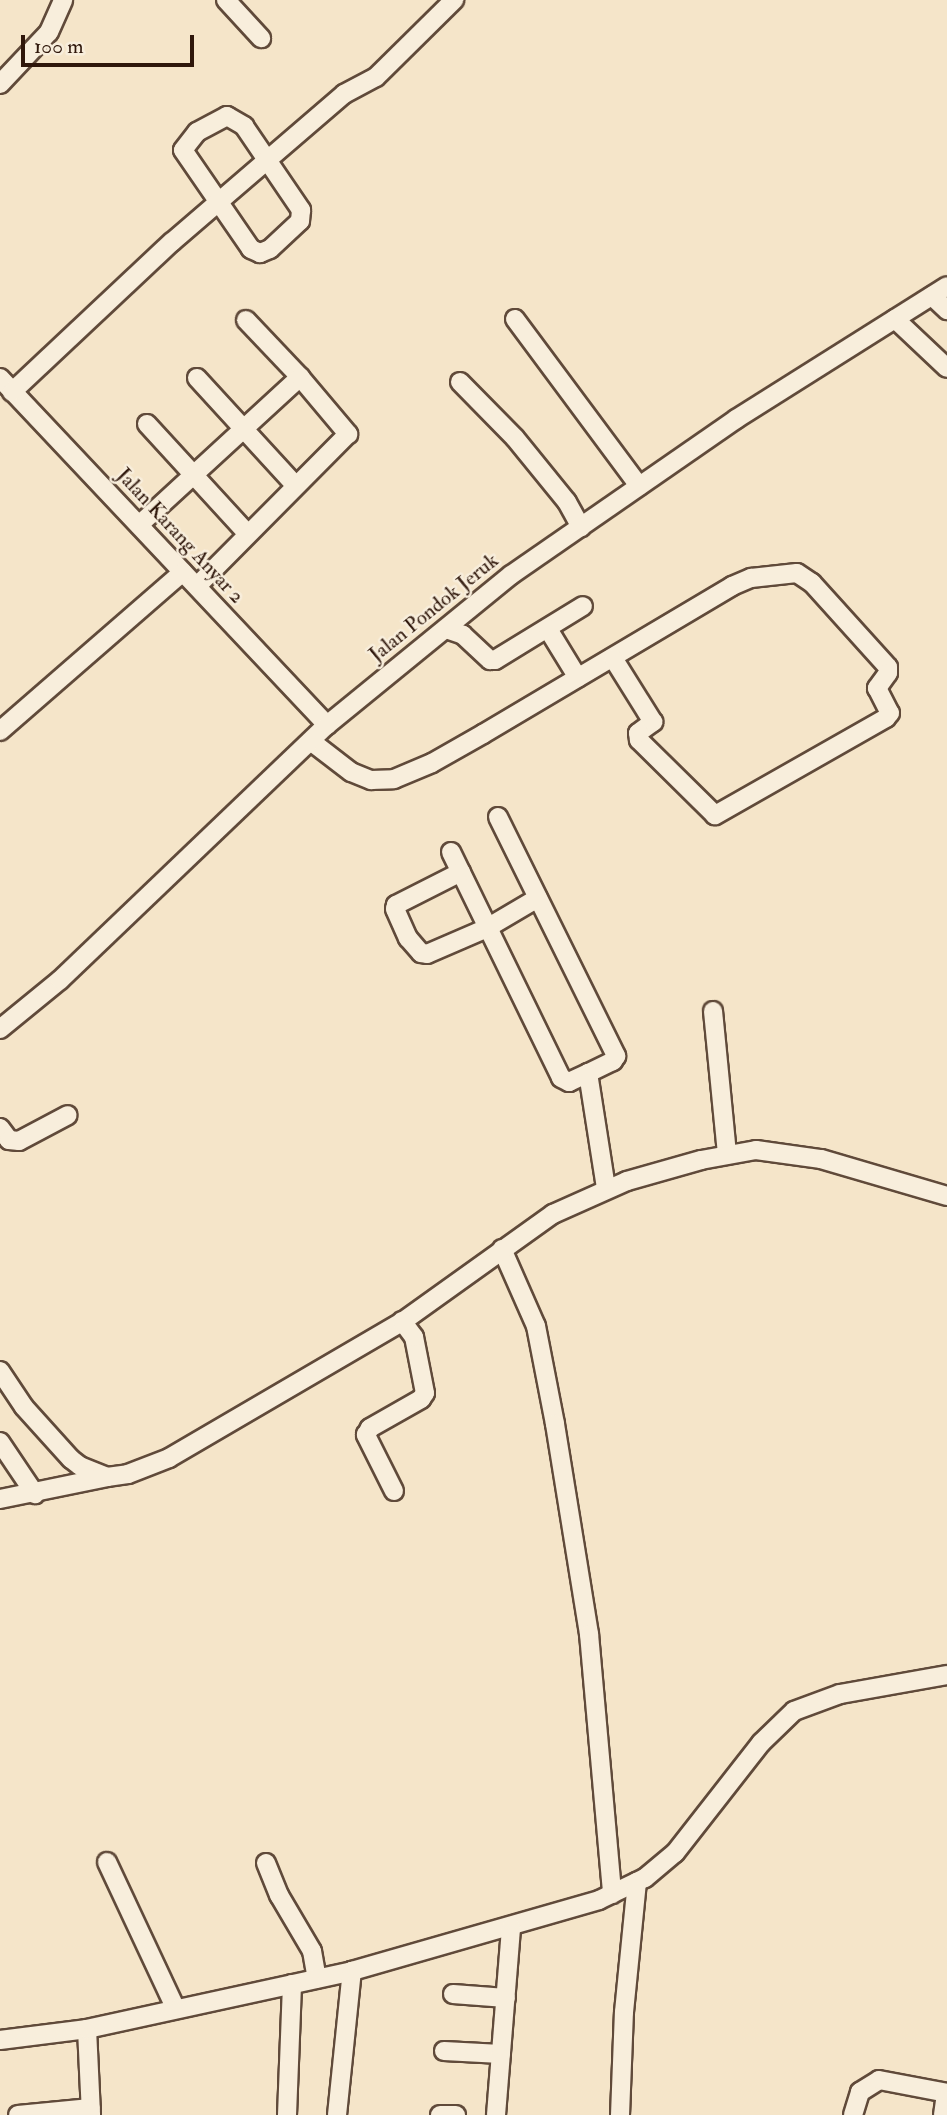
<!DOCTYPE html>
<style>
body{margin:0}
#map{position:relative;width:947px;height:2115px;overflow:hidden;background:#f5e5c9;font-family:"IM FELL Double Pica",serif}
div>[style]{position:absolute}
.roads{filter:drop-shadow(2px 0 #604a3a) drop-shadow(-2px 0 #604a3a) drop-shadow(0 2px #604a3a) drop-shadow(0 -2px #604a3a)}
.minor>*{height:18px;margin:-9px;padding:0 9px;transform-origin:9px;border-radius:9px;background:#f8eedc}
span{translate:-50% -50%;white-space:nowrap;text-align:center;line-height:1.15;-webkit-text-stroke:5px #f8eedc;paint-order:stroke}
.street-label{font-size:21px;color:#2f170b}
.scale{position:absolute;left:21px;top:35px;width:173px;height:32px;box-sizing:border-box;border:4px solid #2f170b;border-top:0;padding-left:9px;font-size:21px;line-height:24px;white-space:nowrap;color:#2f170b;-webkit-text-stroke:5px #f8eedc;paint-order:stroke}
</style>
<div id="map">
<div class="roads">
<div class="minor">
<div style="left:226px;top:0;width:52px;rotate:47.4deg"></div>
<div style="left:0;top:84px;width:71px;rotate:-46.7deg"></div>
<div style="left:49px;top:32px;width:35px;rotate:-66deg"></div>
<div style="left:227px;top:116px;width:20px;rotate:30deg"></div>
<div style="left:244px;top:126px;width:102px;rotate:55.8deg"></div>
<div style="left:301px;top:210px;width:11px;rotate:95deg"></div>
<div style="left:300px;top:221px;width:41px;rotate:137deg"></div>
<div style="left:270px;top:249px;width:11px;rotate:158deg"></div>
<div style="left:260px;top:253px;width:10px;rotate:-156deg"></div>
<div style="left:251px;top:249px;width:120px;rotate:-124.5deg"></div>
<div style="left:183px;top:150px;width:23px;rotate:-52deg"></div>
<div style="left:197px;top:132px;width:34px;rotate:-28deg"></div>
<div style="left:932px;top:296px;width:21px;rotate:43deg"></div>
<div style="left:515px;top:319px;width:208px;rotate:53.4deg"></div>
<div style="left:895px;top:319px;width:71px;rotate:43.3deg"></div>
<div style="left:246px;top:320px;width:79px;rotate:46.5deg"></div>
<div style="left:0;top:378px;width:477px;rotate:46.7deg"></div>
<div style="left:197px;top:378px;width:145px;rotate:47.5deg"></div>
<div style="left:460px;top:382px;width:78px;rotate:45.5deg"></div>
<div style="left:515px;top:438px;width:82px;rotate:50.9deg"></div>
<div style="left:567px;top:502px;width:29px;rotate:61deg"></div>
<div style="left:12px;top:392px;width:219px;rotate:-43.2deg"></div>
<div style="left:172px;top:242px;width:227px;rotate:-40.7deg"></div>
<div style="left:344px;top:94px;width:36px;rotate:-28deg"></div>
<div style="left:376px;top:77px;width:110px;rotate:-44.6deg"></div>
<div style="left:147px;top:424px;width:148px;rotate:47.5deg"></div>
<div style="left:139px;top:525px;width:219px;rotate:-42.6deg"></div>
<div style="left:300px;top:377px;width:75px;rotate:49.9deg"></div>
<div style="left:348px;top:434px;width:214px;rotate:134.8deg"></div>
<div style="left:446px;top:629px;width:18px;rotate:19deg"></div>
<div style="left:463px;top:635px;width:37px;rotate:43deg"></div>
<div style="left:490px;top:660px;width:5px"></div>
<div style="left:495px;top:660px;width:103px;rotate:-31.5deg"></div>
<div style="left:548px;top:629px;width:57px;rotate:58.5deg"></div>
<div style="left:0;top:731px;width:242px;rotate:-41deg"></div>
<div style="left:312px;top:742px;width:49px;rotate:37.6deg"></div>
<div style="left:351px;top:772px;width:22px;rotate:22deg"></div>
<div style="left:371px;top:780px;width:23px;rotate:-2deg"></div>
<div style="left:394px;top:779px;width:41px;rotate:-22.8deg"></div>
<div style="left:432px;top:763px;width:59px;rotate:-29.6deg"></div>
<div style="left:483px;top:734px;width:290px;rotate:-30.7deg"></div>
<div style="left:732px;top:586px;width:21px;rotate:-23deg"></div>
<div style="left:751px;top:578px;width:46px;rotate:-6.2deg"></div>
<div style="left:797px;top:573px;width:18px;rotate:34deg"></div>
<div style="left:812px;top:583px;width:113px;rotate:47.9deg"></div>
<div style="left:888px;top:667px;width:6px;rotate:90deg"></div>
<div style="left:888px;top:673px;width:19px;rotate:126deg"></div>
<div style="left:877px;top:688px;width:28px;rotate:63deg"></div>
<div style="left:890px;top:713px;width:6px;rotate:129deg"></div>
<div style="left:886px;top:718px;width:197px;rotate:150.4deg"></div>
<div style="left:715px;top:815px;width:107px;rotate:-135.4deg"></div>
<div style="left:639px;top:740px;width:7px;rotate:-98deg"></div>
<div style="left:638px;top:733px;width:19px;rotate:-36deg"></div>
<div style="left:653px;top:722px;width:75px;rotate:-122deg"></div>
<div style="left:498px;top:817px;width:267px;rotate:63.7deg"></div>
<div style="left:616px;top:1056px;width:6px;rotate:121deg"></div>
<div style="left:613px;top:1061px;width:28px;rotate:154deg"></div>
<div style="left:588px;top:1073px;width:116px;rotate:81.1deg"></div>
<div style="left:451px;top:852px;width:251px;rotate:64deg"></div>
<div style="left:561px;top:1078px;width:9px;rotate:27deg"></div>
<div style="left:569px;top:1082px;width:21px;rotate:-25deg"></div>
<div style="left:461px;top:872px;width:73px;rotate:153.1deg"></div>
<div style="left:396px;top:905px;width:4px;rotate:104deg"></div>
<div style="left:395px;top:909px;width:32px;rotate:66deg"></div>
<div style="left:408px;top:938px;width:20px;rotate:49deg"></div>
<div style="left:421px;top:953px;width:6px;rotate:9deg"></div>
<div style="left:427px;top:954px;width:65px;rotate:-23.4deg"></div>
<div style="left:487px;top:928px;width:59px;rotate:-30.5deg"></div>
<div style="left:713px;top:1011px;width:144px;rotate:84.4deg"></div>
<div style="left:0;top:1029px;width:77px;rotate:-39.2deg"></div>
<div style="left:60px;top:980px;width:369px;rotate:-43.7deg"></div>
<div style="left:327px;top:725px;width:237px;rotate:-39.2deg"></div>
<div style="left:511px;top:575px;width:274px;rotate:-34.7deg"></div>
<div style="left:736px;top:419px;width:249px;rotate:-32.2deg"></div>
<div style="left:0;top:1128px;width:15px;rotate:53deg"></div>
<div style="left:9px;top:1140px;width:10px;rotate:6deg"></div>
<div style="left:19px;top:1141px;width:55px;rotate:-28deg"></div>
<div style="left:502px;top:1249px;width:84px;rotate:66.2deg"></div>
<div style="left:536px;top:1326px;width:100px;rotate:79deg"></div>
<div style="left:555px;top:1424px;width:213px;rotate:80.8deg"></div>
<div style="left:589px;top:1634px;width:261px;rotate:84.9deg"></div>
<div style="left:0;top:1371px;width:43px;rotate:56.3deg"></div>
<div style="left:24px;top:1407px;width:70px;rotate:47.9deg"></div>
<div style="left:71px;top:1459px;width:11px;rotate:38deg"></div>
<div style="left:80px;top:1466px;width:29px;rotate:22deg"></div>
<div style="left:107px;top:1477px;width:21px;rotate:-8deg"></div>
<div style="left:128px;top:1474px;width:44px;rotate:-21.3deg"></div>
<div style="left:169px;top:1458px;width:270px;rotate:-30.3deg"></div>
<div style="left:402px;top:1322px;width:186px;rotate:-35.6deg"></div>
<div style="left:553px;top:1214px;width:81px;rotate:-24deg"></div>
<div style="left:627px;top:1181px;width:77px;rotate:-15.8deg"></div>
<div style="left:701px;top:1160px;width:56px;rotate:-10.3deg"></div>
<div style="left:756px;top:1150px;width:66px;rotate:7.9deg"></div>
<div style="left:821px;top:1159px;width:131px;rotate:16.4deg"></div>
<div style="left:0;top:1442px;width:63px;rotate:56.1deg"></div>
<div style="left:394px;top:1491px;width:63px;rotate:-116.6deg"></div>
<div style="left:366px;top:1435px;width:8px;rotate:-60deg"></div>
<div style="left:370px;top:1428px;width:59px;rotate:-29.6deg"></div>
<div style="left:421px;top:1399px;width:7px;rotate:-56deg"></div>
<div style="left:425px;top:1393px;width:57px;rotate:-101.1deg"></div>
<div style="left:414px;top:1337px;width:20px;rotate:-127deg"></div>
<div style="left:0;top:1499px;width:109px;rotate:-11.6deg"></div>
<div style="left:107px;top:1862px;width:162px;rotate:64.9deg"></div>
<div style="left:266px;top:1863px;width:35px;rotate:68deg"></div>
<div style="left:279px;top:1895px;width:65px;rotate:59.5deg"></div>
<div style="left:312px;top:1951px;width:28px;rotate:80deg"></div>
<div style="left:453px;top:1994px;width:53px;rotate:4.3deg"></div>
<div style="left:87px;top:2029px;width:86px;rotate:87.3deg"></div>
<div style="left:0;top:2040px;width:88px;rotate:-7.2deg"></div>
<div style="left:87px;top:2029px;width:271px;rotate:-12.3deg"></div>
<div style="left:352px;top:1971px;width:257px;rotate:-16deg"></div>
<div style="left:599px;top:1900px;width:51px;rotate:-25.6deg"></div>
<div style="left:645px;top:1878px;width:39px;rotate:-40deg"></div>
<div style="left:675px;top:1853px;width:140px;rotate:-52deg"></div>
<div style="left:761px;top:1743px;width:46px;rotate:-44.1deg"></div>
<div style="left:794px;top:1711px;width:49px;rotate:-20.3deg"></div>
<div style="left:840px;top:1694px;width:109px;rotate:-10.1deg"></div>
<div style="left:444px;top:2051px;width:57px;rotate:3deg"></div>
<div style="left:18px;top:2115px;width:73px;rotate:-5.5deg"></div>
<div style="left:287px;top:2115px;width:131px;rotate:-87.8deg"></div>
<div style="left:337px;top:2115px;width:145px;rotate:-84.1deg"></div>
<div style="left:440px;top:2115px;width:16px"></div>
<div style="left:496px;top:2115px;width:189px;rotate:-85.4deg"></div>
<div style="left:620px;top:2115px;width:103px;rotate:-87.8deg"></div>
<div style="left:624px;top:2012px;width:131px;rotate:-84.3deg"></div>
<div style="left:853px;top:2115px;width:24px;rotate:-73deg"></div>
<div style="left:860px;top:2092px;width:22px;rotate:-32deg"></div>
<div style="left:879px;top:2080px;width:69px;rotate:10.8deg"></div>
<div style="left:943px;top:2115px;width:22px;rotate:-82deg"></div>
</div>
</div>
<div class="street-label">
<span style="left:180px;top:536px;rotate:47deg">Jalan Karang Anyar 2</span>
<span style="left:434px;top:608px;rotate:-39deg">Jalan Pondok Jeruk</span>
</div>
<div class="scale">100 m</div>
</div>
